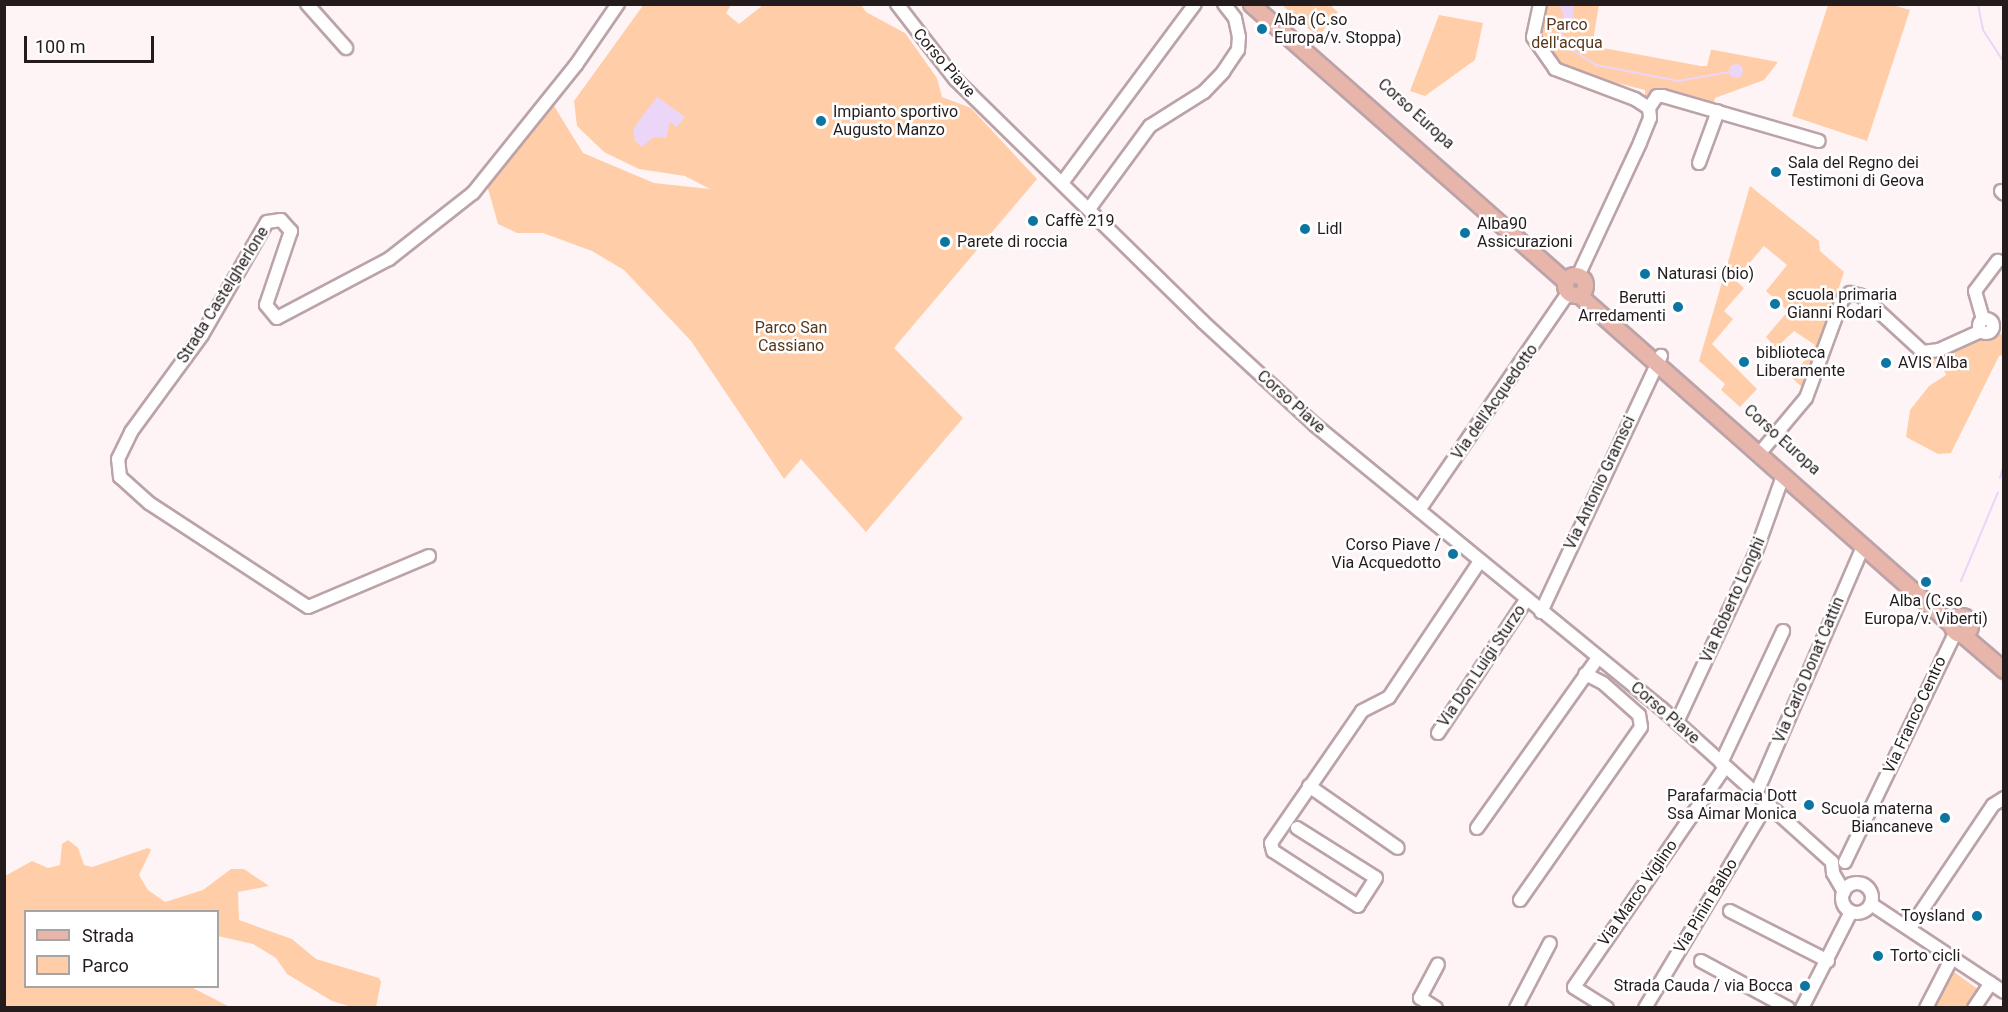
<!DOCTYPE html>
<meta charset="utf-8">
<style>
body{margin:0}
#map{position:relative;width:2008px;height:1012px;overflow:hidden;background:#fef4f5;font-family:Roboto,sans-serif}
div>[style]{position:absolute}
.green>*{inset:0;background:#ffcea8}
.water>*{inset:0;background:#ebd6f7}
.round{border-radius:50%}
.stream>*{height:2px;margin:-1px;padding:0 1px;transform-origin:1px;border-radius:1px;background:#ebd6f7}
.roads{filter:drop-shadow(2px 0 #bba3a7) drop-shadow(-2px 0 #bba3a7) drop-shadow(0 2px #bba3a7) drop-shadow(0 -2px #bba3a7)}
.minor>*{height:12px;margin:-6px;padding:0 6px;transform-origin:6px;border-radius:6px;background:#fff}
.minor>.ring{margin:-6px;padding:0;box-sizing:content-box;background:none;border:12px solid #fff;border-radius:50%}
.major>*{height:15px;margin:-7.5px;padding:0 7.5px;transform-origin:7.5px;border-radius:7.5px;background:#e7b5aa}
.major>.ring{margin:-7.5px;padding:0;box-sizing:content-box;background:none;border:15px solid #e7b5aa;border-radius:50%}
.dots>*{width:16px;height:16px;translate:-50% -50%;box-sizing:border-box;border:3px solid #fff;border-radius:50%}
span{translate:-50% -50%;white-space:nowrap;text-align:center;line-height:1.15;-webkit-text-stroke:5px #fff;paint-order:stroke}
.poi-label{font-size:16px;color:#241b1c}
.left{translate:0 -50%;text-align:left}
.right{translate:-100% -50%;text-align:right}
.park-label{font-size:16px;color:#58381d}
.street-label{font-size:16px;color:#241b1c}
.frame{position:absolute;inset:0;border:6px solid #241b1c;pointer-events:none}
.legend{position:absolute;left:24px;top:910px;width:195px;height:78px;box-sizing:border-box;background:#fff;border:2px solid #a7a4a4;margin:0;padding:8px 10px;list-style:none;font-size:18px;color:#241b1c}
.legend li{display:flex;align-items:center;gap:12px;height:30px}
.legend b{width:30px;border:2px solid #a7a4a4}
.scale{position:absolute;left:24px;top:36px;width:130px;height:27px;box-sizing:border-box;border:3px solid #241b1c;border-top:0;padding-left:8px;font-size:18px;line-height:21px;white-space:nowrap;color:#241b1c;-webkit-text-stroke:4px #fff;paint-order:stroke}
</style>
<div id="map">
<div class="green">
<div style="clip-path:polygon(644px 4px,731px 5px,726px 13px,739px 24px,763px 5px,861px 5px,866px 12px,905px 33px,937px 78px,942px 97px,971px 108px,1037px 179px,894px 348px,963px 418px,866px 532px,801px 459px,784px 479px,691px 341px,624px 270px,592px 251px,543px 233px,517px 233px,498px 224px,487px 185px,503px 161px,554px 106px,583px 153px,654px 183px,710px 189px,685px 176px,639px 169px,604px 152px,577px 126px,574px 101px)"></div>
<div style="clip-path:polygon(1282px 5px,1330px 5px,1338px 12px,1318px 37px)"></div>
<div style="clip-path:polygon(1544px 5px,1599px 5px,1592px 46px,1701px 66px,1707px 66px,1711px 50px,1714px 50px,1778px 62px,1764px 80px,1715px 98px,1713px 105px,1651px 99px,1645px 97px,1645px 90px,1560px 69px,1538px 36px)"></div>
<div style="clip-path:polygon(1828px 5px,1893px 5px,1910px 10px,1867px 141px,1792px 116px)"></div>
<div style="clip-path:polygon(1439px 15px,1483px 23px,1475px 60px,1425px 96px,1410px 91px)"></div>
<div style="clip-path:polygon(1750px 186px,1819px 241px,1820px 251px,1844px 272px,1809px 380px,1803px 388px,1792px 378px,1815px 345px,1794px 331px,1776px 348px,1766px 337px,1788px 311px,1766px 291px,1787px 265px,1764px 246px,1735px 280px,1744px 288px,1724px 311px,1733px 319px,1712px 344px,1757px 389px,1740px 407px,1721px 390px,1725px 384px,1699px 361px)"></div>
<div style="clip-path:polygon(2003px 333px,2003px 355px,1999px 356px,1951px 453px,1938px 454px,1906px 437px,1910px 410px,1929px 386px,1946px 375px,1943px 367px,1933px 368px,1924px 359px)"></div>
<div style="clip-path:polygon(68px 840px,78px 848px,84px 865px,92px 867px,148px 848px,151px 850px,139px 875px,148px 890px,165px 902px,203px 890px,231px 869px,244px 869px,269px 886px,238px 892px,239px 920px,292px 939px,316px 959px,379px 978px,381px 982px,376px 1007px,352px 1007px,332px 1001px,287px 974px,276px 958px,253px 944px,218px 936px,218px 912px,26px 912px,26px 986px,191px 987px,230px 1007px,5px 1007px,5px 876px,32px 861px,48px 868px,60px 865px,62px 844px)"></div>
<div style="clip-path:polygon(1954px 972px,1979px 990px,1969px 1007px,1933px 1008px)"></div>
</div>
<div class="water">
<div style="clip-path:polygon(1559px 5px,1573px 5px,1574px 28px,1569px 26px)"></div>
<div class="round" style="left:1729px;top:64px;width:14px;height:14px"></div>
<div style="clip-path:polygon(657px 97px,685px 117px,677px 127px,670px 122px,666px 138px,654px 137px,642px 147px,635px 141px,633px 129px)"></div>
</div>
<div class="stream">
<div style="left:1978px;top:4px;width:26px;rotate:79deg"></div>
<div style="left:1983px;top:30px;width:38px;rotate:57deg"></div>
<div style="left:1565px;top:15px;width:11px;rotate:117deg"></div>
<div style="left:1560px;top:25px;width:20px;rotate:79deg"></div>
<div style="left:1564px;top:45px;width:38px;rotate:32deg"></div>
<div style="left:1596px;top:65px;width:84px;rotate:11deg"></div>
<div style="left:1678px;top:81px;width:52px;rotate:-10deg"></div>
<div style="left:2000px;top:478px;width:15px;rotate:-74deg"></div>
<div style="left:1961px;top:581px;width:96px;rotate:-67.4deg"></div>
</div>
<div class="roads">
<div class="minor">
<div style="left:307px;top:4px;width:59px;rotate:48.4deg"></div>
<div style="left:897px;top:4px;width:95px;rotate:52.3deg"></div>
<div style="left:955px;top:79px;width:347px;rotate:44.4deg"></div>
<div style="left:1203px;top:322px;width:152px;rotate:42.6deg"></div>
<div style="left:1315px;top:425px;width:447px;rotate:39.3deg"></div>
<div style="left:1661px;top:708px;width:230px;rotate:42deg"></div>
<div style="left:1540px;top:4px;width:34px;rotate:102deg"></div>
<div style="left:1533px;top:37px;width:39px;rotate:55deg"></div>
<div style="left:1555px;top:69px;width:85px;rotate:20.6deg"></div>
<div style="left:1635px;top:99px;width:17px;rotate:33deg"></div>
<div style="left:1649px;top:108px;width:10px;rotate:84deg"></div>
<div style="left:1650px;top:118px;width:27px;rotate:112deg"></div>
<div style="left:1640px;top:143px;width:147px;rotate:115deg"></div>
<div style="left:1649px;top:108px;width:14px;rotate:-56deg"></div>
<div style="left:1657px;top:96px;width:6px"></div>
<div style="left:1663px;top:96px;width:162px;rotate:16.1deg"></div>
<div style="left:1699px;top:163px;width:55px;rotate:-69.9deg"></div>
<div style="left:1062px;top:183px;width:223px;rotate:-53.4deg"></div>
<div style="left:2001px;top:191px;width:4px;rotate:45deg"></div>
<div style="left:1089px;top:209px;width:103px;rotate:-53.7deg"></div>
<div style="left:1150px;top:126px;width:64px;rotate:-32.2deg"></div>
<div style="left:1204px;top:92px;width:28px;rotate:-46deg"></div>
<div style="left:1223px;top:72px;width:27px;rotate:-56deg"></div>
<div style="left:1238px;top:50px;width:13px;rotate:-86deg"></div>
<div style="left:1239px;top:37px;width:19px;rotate:-102deg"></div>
<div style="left:1235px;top:18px;width:18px;rotate:-128deg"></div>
<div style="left:1983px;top:319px;width:29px;rotate:-106deg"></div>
<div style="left:1975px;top:291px;width:38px;rotate:-53deg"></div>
<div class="ring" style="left:1979px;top:319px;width:2px;height:2px"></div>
<div style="left:1764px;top:448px;width:65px;rotate:-50deg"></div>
<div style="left:1806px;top:398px;width:104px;rotate:-69.8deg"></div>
<div style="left:1842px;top:300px;width:11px;rotate:-41deg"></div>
<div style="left:1850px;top:293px;width:12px;rotate:14deg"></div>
<div style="left:1862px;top:296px;width:83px;rotate:42.6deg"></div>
<div style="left:1923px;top:352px;width:16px;rotate:-7deg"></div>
<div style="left:1939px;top:350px;width:46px;rotate:-24.3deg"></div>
<div style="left:1419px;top:510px;width:263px;rotate:-55.5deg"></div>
<div style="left:429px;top:556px;width:131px;rotate:157.1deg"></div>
<div style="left:308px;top:607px;width:190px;rotate:-146.8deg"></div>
<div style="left:149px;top:503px;width:39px;rotate:-138deg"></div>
<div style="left:120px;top:477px;width:18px;rotate:-96deg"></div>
<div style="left:118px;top:459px;width:30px;rotate:-64deg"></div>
<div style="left:131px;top:432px;width:120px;rotate:-53.8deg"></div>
<div style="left:202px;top:335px;width:130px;rotate:-60.1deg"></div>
<div style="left:267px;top:222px;width:14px;rotate:-8deg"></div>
<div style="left:281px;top:220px;width:15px;rotate:48deg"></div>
<div style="left:291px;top:231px;width:78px;rotate:108.7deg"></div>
<div style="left:266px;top:305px;width:17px;rotate:50deg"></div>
<div style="left:277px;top:318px;width:127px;rotate:-27.8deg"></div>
<div style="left:389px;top:259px;width:107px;rotate:-38.2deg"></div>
<div style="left:473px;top:193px;width:164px;rotate:-51.2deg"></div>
<div style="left:576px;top:65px;width:74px;rotate:-55.5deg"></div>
<div style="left:1541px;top:612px;width:283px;rotate:-64.9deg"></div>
<div style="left:1677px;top:722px;width:182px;rotate:-65deg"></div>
<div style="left:1754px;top:557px;width:86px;rotate:-70.3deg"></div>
<div style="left:1438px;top:733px;width:159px;rotate:-56.5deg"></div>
<div style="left:1721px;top:763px;width:146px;rotate:-64.8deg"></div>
<div style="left:1309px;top:786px;width:108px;rotate:34.9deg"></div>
<div style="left:1756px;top:794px;width:269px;rotate:-66.6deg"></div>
<div style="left:1297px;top:828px;width:93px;rotate:32.3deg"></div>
<div style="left:1376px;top:878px;width:33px;rotate:123deg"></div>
<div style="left:1358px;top:906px;width:101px;rotate:-147.1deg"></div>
<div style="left:1273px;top:851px;width:8px;rotate:-104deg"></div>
<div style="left:1271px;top:843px;width:160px;rotate:-55.4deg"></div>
<div style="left:1362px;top:711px;width:30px;rotate:-27deg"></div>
<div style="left:1389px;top:697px;width:164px;rotate:-56.2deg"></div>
<div style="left:1477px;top:828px;width:209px;rotate:-54.6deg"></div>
<div style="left:1832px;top:862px;width:11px;rotate:85deg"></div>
<div style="left:1833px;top:873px;width:22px;rotate:60deg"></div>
<div style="left:1845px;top:862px;width:254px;rotate:-64.3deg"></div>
<div class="ring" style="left:1842px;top:883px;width:18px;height:18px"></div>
<div style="left:1520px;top:900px;width:211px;rotate:-55deg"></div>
<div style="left:1641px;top:727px;width:12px;rotate:-99deg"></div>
<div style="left:1639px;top:715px;width:48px;rotate:-138.4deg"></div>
<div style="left:1603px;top:683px;width:20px;rotate:-153deg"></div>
<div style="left:1871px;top:904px;width:159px;rotate:33.5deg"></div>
<div style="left:1730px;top:911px;width:110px;rotate:27deg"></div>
<div style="left:1910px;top:928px;width:148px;rotate:-56deg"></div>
<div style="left:1993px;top:805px;width:13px;rotate:-32deg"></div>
<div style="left:1701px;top:961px;width:99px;rotate:28.4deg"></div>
<div style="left:1436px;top:1008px;width:19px;rotate:-148deg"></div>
<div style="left:1420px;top:998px;width:38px;rotate:-62deg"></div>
<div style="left:1516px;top:1008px;width:73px;rotate:-62.4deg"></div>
<div style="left:1607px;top:1008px;width:39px;rotate:-148deg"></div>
<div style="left:1574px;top:987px;width:267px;rotate:-55.5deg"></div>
<div style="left:1645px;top:1008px;width:238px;rotate:-59.1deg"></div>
<div style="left:1802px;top:1008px;width:108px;rotate:-63deg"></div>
<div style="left:1926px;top:1008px;width:59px;rotate:-62.6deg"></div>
<div style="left:1974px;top:1008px;width:30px;rotate:-56deg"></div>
</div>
<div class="major">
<div style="left:1251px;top:4px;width:419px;rotate:41.4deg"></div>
<div class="ring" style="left:1565px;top:275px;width:5px;height:5px"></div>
<div style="left:1579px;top:295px;width:497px;rotate:41.5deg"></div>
<div class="ring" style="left:1952px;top:616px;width:3px;height:3px"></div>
<div style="left:1963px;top:635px;width:54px;rotate:40.5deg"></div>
</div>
</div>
<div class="dots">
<div style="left:1262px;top:29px;background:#0c75a1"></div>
<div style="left:821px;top:121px;background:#0c75a1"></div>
<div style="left:1776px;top:172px;background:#0c75a1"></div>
<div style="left:1033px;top:221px;background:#0c75a1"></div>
<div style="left:1305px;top:229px;background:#0c75a1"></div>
<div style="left:1465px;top:233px;background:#0c75a1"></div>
<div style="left:945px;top:242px;background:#0c75a1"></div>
<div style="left:1645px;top:274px;background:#0c75a1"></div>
<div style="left:1775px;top:304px;background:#0c75a1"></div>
<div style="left:1678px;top:307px;background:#0c75a1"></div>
<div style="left:1744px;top:362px;background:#0c75a1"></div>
<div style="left:1886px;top:363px;background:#0c75a1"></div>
<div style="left:1453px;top:554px;background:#0c75a1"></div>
<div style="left:1926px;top:582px;background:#0c75a1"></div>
<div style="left:1809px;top:805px;background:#0c75a1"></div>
<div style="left:1945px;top:818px;background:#0c75a1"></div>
<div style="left:1977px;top:916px;background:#0c75a1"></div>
<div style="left:1878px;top:956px;background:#0c75a1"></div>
<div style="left:1805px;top:986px;background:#0c75a1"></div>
</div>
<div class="poi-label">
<span class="left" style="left:1274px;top:29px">Alba (C.so<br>Europa/v. Stoppa)</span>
<span class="left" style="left:833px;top:121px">Impianto sportivo<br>Augusto Manzo</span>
<span class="left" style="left:1788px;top:172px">Sala del Regno dei<br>Testimoni di Geova</span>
<span class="left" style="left:1045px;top:221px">Caffè 219</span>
<span class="left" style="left:1477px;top:233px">Alba90<br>Assicurazioni</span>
<span class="left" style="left:1317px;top:229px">Lidl</span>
<span class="left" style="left:957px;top:242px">Parete di roccia</span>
<span class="left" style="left:1657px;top:274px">Naturasi (bio)</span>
<span class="left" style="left:1787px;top:304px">scuola primaria<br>Gianni Rodari</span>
<span class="right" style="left:1666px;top:307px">Berutti<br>Arredamenti</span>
<span class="left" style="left:1756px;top:362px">biblioteca<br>Liberamente</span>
<span class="left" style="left:1898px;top:363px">AVIS Alba</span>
<span class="right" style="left:1441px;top:554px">Corso Piave /<br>Via Acquedotto</span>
<span style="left:1926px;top:610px">Alba (C.so<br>Europa/v. Viberti)</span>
<span class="right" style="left:1797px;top:805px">Parafarmacia Dott<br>Ssa Aimar Monica</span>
<span class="right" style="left:1933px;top:818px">Scuola materna<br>Biancaneve</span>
<span class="right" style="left:1965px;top:916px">Toysland</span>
<span class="left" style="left:1890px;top:956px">Torto cicli</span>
<span class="right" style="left:1793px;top:986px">Strada Cauda / via Bocca</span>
</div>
<div class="park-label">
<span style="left:1567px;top:34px">Parco<br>dell'acqua</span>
<span style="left:791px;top:337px">Parco San<br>Cassiano</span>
</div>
<div class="street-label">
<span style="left:944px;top:63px;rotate:49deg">Corso Piave</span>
<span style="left:1416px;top:114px;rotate:42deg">Corso Europa</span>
<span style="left:223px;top:295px;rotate:-58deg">Strada Castelgherlone</span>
<span style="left:1291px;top:402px;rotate:42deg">Corso Piave</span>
<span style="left:1495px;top:402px;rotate:-55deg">Via dell'Acquedotto</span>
<span style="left:1782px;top:440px;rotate:42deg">Corso Europa</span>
<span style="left:1600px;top:483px;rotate:-65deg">Via Antonio Gramsci</span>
<span style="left:1733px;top:600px;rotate:-66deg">Via Roberto Longhi</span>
<span style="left:1482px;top:666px;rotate:-56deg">Via Don Luigi Sturzo</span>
<span style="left:1809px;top:670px;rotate:-67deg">Via Carlo Donat Cattin</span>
<span style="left:1665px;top:713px;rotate:41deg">Corso Piave</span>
<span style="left:1915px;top:715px;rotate:-65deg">Via Franco Centro</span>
<span style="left:1638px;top:893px;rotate:-55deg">Via Marco Viglino</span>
<span style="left:1706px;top:906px;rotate:-59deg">Via Pinin Balbo</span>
</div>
<div class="frame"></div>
<ul class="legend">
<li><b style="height:8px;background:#e7b5aa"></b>Strada</li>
<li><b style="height:16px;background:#ffcea8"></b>Parco</li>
</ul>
<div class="scale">100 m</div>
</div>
